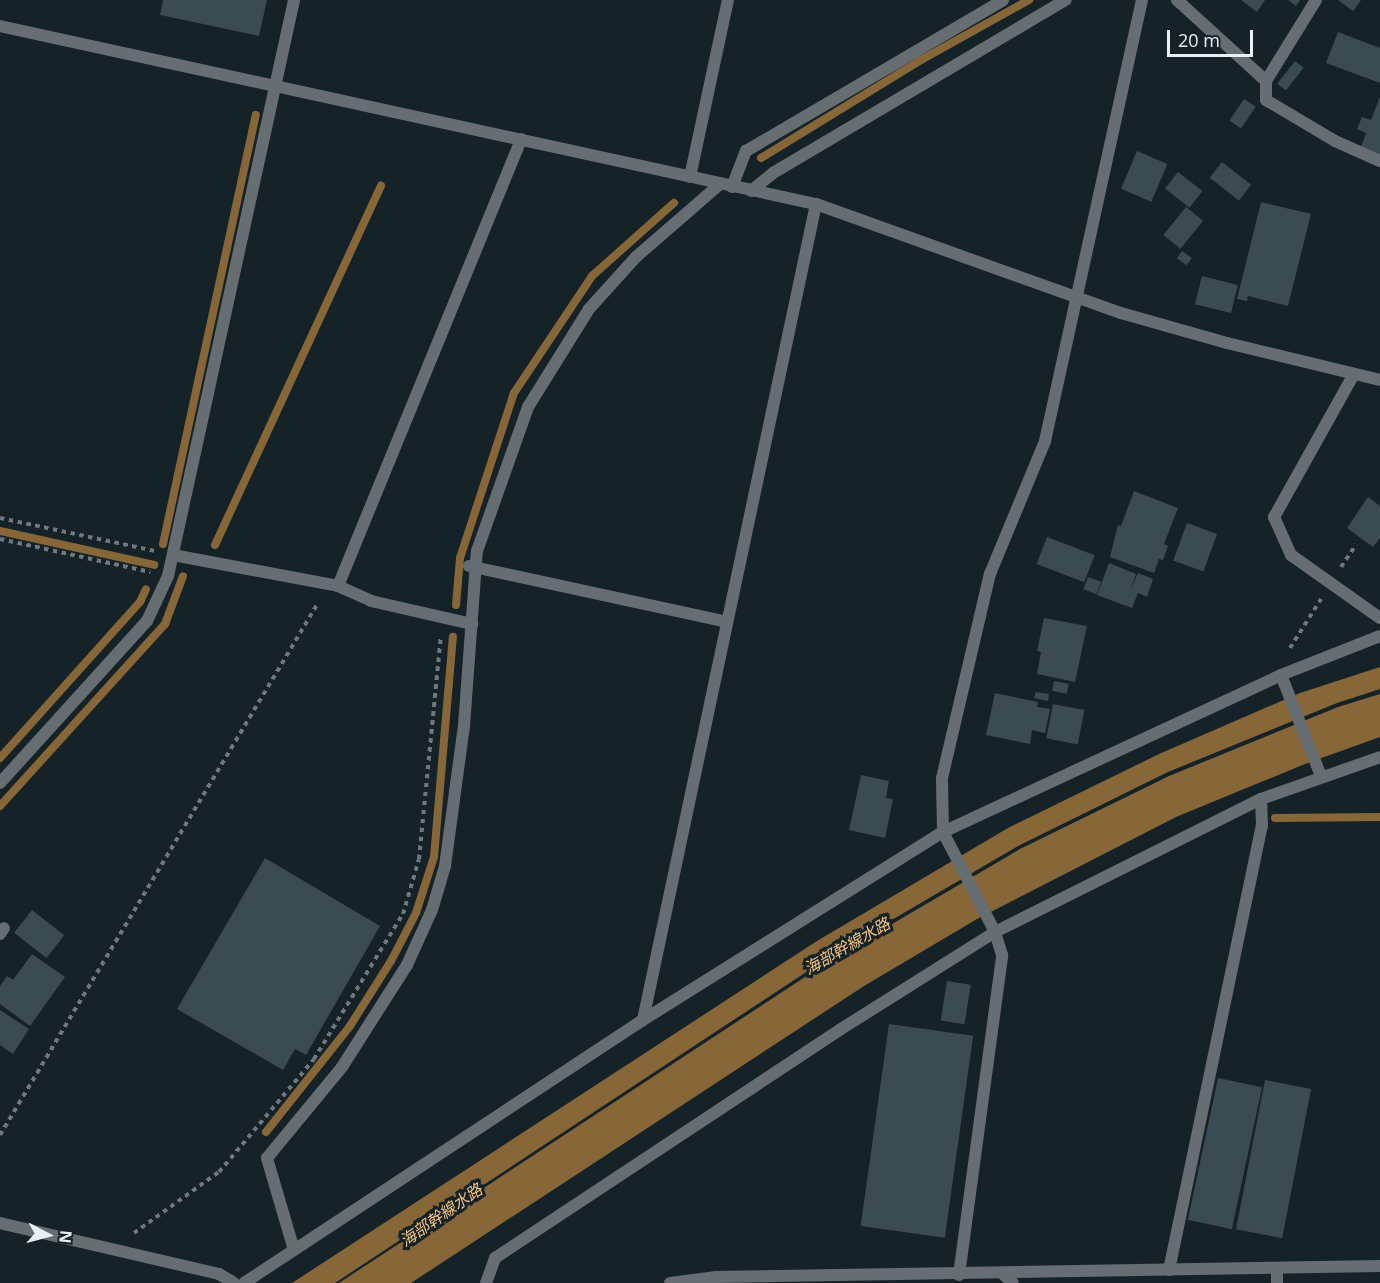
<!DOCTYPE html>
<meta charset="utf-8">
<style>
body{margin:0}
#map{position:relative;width:1380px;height:1283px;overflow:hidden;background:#152329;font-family:"Open Sans","Noto Sans JP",sans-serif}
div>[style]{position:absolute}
.water>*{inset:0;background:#876738}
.stream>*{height:8px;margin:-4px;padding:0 4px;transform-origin:4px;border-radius:4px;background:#876738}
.building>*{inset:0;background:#3b4b52;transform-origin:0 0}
.path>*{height:4px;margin-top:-2px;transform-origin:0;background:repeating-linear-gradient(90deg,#6d797e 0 4.5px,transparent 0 9px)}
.service>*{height:12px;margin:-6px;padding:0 6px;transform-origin:6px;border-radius:6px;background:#676e71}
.minor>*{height:12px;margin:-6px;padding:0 6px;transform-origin:6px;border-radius:6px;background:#676e71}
.tertiary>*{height:12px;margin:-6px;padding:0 6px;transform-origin:6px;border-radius:6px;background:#676e71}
span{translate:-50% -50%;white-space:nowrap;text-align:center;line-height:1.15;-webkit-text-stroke:6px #152329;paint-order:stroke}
.water-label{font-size:16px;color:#f5c37c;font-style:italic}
.north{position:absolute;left:18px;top:1205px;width:60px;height:60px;-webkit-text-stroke:4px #152329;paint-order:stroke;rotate:96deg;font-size:16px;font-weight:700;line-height:24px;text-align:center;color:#e7f0f5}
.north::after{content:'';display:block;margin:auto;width:21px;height:27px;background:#e7f0f5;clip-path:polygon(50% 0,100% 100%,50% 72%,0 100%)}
.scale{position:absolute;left:1167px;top:30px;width:86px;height:27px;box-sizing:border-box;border:3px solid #e7f0f5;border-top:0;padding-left:8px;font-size:18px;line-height:21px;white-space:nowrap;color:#e7f0f5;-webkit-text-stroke:4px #152329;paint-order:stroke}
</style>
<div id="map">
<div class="water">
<div style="clip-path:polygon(1380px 667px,1380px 689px,1337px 703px,1168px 772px,1018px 846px,832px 955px,335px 1283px,292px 1283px,817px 941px,1008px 828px,1159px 754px,1300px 693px)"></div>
<div style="clip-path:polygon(1380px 694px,1380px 737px,1305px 764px,1176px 817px,977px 919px,864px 986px,411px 1283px,339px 1283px,834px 958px,1020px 849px,1169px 776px,1338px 707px)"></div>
</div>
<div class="stream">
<div style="left:761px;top:158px;width:188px;rotate:-31.5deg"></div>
<div style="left:921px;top:60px;width:124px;rotate:-29.1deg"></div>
<div style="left:0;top:531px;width:158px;rotate:12.4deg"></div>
<div style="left:163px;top:544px;width:439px;rotate:-77.8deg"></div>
<div style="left:215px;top:545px;width:396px;rotate:-65.2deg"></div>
<div style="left:456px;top:605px;width:47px;rotate:-85.1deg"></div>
<div style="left:460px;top:558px;width:174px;rotate:-71.9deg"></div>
<div style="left:514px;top:393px;width:141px;rotate:-56.3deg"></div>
<div style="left:592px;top:276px;width:110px;rotate:-41.7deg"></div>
<div style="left:0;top:758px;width:210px;rotate:-48.1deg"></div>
<div style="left:140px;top:602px;width:14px;rotate:-65deg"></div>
<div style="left:0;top:806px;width:246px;rotate:-47.8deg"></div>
<div style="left:165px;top:624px;width:51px;rotate:-69.4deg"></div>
<div style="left:1275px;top:818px;width:105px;rotate:-0.5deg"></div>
<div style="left:266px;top:1132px;width:135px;rotate:-51.6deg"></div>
<div style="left:350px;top:1026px;width:77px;rotate:-57.8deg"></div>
<div style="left:391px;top:961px;width:54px;rotate:-62.5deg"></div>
<div style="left:416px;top:913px;width:59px;rotate:-72.2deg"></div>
<div style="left:434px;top:857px;width:221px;rotate:-85.1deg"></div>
</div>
<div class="building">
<div style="clip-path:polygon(163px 0,267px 0,259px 36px,160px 15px)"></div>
<div style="clip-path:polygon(1241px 0,1265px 0,1257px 12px)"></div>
<div style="clip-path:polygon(1288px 0,1300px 0,1296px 6px)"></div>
<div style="clip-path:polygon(1338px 0,1361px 0,1353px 11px)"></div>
<div style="clip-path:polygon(1338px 32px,1380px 48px,1380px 83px,1326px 63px)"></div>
<div style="left:1295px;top:61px;width:11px;height:29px;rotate:38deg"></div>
<div style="clip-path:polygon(1380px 97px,1380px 158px,1360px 150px,1366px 133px,1357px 129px,1362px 117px,1371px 120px)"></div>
<div style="left:1244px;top:99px;width:14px;height:26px;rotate:34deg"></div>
<div style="left:1137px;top:151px;width:33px;height:41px;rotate:23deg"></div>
<div style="left:1222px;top:162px;width:37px;height:20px;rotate:38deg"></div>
<div style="left:1178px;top:172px;width:31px;height:21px;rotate:38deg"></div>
<div style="clip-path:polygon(1261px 202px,1311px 214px,1288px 306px,1248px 296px,1247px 301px,1237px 299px)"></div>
<div style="left:1186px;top:207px;width:22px;height:36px;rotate:39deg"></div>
<div style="left:1182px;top:251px;width:12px;height:9px;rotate:35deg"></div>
<div style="left:1202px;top:276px;width:37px;height:29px;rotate:14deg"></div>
<div style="clip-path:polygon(1134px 491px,1178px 508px,1164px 544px,1168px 546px,1163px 560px,1159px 559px,1154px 573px,1110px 557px,1118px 525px,1121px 526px)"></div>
<div style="clip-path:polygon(1368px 497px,1380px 506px,1380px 538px,1373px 547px,1347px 528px)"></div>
<div style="left:1187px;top:523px;width:32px;height:40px;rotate:20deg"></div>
<div style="left:1047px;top:537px;width:51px;height:29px;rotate:21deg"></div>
<div style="clip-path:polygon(1109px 563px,1136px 574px,1130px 591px,1138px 573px,1153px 579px,1147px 597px,1138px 593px,1132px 608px,1097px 595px)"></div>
<div style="left:1088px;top:577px;width:14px;height:13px;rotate:21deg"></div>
<div style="clip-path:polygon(1044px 618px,1087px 626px,1075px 682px,1037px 674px,1041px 652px,1037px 651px)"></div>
<div style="left:1054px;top:681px;width:15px;height:10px;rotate:11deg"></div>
<div style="clip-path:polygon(1036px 692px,1049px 694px,1048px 701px,1034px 698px)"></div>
<div style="clip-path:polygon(995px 693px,1038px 702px,1037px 707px,1050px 709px,1045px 733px,1032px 730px,1030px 744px,986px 735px)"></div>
<div style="left:1053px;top:704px;width:32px;height:35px;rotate:11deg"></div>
<div style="clip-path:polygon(861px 775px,889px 781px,886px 798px,893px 799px,885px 838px,849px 830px)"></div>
<div style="clip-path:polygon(265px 858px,380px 926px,306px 1055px,295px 1049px,283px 1070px,177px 1009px)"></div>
<div style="left:32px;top:910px;width:41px;height:29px;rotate:38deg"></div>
<div style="clip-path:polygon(32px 954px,65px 977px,30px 1026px,0 1004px,0 986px,7px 976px,13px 980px)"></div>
<div style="left:947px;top:981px;width:24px;height:40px;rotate:9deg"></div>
<div style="clip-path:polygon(0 1010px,29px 1029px,13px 1054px,0 1045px)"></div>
<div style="left:889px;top:1024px;width:85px;height:204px;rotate:8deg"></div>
<div style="left:1218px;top:1078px;width:45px;height:145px;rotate:12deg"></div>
<div style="left:1265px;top:1080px;width:47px;height:152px;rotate:11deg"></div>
</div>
<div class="path">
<div style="left:0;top:518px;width:158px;rotate:12deg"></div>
<div style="left:0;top:539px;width:154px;rotate:12.4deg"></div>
<div style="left:1341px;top:567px;width:27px;rotate:-56deg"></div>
<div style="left:1290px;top:648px;width:58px;rotate:-57.7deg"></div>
<div style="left:0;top:1135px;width:620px;rotate:-59.13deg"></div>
<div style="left:134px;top:1233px;width:105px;rotate:-35.7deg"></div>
<div style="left:219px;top:1172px;width:148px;rotate:-49.9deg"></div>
<div style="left:314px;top:1059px;width:170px;rotate:-58.5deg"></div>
<div style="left:403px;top:914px;width:57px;rotate:-73.8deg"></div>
<div style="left:419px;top:859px;width:224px;rotate:-84.4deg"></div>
</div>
<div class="service">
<div style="left:0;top:934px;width:7px;rotate:-56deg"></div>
<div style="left:1277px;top:1268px;width:15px;rotate:90deg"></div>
<div style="left:1003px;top:1274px;width:13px;rotate:42deg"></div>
</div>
<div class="minor">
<div style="left:1177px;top:0;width:120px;rotate:42.3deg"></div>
<div style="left:1316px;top:0;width:95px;rotate:121.7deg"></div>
<div style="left:1266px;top:81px;width:19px;rotate:90deg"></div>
<div style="left:1266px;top:100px;width:80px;rotate:30.7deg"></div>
<div style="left:1335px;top:141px;width:49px;rotate:24deg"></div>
<div style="left:690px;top:177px;width:181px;rotate:-77.9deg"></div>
<div style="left:732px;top:187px;width:39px;rotate:-69deg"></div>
<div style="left:746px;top:151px;width:298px;rotate:-30.4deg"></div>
<div style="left:751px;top:191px;width:28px;rotate:-39deg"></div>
<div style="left:773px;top:173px;width:340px;rotate:-30.6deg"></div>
<div style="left:1354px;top:374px;width:164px;rotate:119.2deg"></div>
<div style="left:1274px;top:517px;width:42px;rotate:65.9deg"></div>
<div style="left:1291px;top:555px;width:109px;rotate:35.3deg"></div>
<div style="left:173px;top:555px;width:168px;rotate:10.6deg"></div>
<div style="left:338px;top:586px;width:483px;rotate:-67.7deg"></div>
<div style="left:469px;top:566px;width:264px;rotate:12.2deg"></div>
<div style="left:338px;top:586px;width:36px;rotate:24deg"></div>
<div style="left:371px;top:601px;width:104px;rotate:12.8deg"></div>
<div style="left:1281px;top:675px;width:109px;rotate:68.4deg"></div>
<div style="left:0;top:783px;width:219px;rotate:-47.8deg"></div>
<div style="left:147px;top:621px;width:50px;rotate:-65deg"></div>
<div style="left:168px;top:576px;width:590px;rotate:-77.66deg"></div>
<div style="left:643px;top:1020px;width:834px;rotate:-78.03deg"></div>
<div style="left:0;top:1223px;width:225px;rotate:13.1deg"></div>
<div style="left:219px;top:1274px;width:17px;rotate:31deg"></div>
<div style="left:294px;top:1250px;width:96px;rotate:-106.4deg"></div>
<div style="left:267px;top:1158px;width:118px;rotate:-50.5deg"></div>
<div style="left:342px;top:1067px;width:121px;rotate:-57.5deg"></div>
<div style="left:407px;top:965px;width:60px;rotate:-65.6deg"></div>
<div style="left:432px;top:910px;width:46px;rotate:-73.5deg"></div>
<div style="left:445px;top:866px;width:141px;rotate:-82.3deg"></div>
<div style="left:464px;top:726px;width:175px;rotate:-85.8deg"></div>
<div style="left:477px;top:551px;width:153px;rotate:-70.5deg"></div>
<div style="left:528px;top:407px;width:115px;rotate:-58.1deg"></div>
<div style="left:589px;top:309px;width:70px;rotate:-47.9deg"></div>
<div style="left:636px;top:257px;width:111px;rotate:-41deg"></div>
<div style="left:1169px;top:1270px;width:454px;rotate:-78.2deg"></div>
<div style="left:1262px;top:826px;width:27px;rotate:-92deg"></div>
<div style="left:959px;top:1275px;width:323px;rotate:-82.3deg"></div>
<div style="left:1002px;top:955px;width:24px;rotate:-107deg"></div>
<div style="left:995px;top:932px;width:113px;rotate:-117.5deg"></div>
<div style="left:943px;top:832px;width:54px;rotate:-91.1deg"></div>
<div style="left:942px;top:778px;width:210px;rotate:-76.8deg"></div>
<div style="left:990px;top:574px;width:144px;rotate:-67.5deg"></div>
<div style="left:1045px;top:441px;width:452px;rotate:-77.6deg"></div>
<div style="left:244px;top:1283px;width:478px;rotate:-33.4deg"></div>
<div style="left:643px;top:1020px;width:354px;rotate:-32.1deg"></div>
<div style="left:943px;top:832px;width:373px;rotate:-24.9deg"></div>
<div style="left:1281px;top:675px;width:106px;rotate:-21.5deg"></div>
<div style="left:486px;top:1283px;width:27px;rotate:-70deg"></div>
<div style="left:495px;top:1258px;width:415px;rotate:-33.5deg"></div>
<div style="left:841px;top:1029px;width:182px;rotate:-32.2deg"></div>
<div style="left:995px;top:932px;width:297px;rotate:-26.6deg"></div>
<div style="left:1261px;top:799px;width:126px;rotate:-19.4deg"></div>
</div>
<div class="tertiary">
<div style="left:0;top:26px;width:835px;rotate:12.31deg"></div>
<div style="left:816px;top:204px;width:324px;rotate:19.7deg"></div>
<div style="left:1121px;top:313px;width:110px;rotate:15.8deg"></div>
<div style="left:1227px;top:343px;width:157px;rotate:13.6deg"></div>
<div style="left:670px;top:1283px;width:47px;rotate:-7.3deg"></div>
<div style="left:717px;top:1277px;width:663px;rotate:-0.95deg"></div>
</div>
<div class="water-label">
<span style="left:847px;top:946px;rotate:-30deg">海部幹線水路</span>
<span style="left:441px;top:1215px;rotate:-35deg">海部幹線水路</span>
</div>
<div class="north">N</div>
<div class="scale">20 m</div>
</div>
